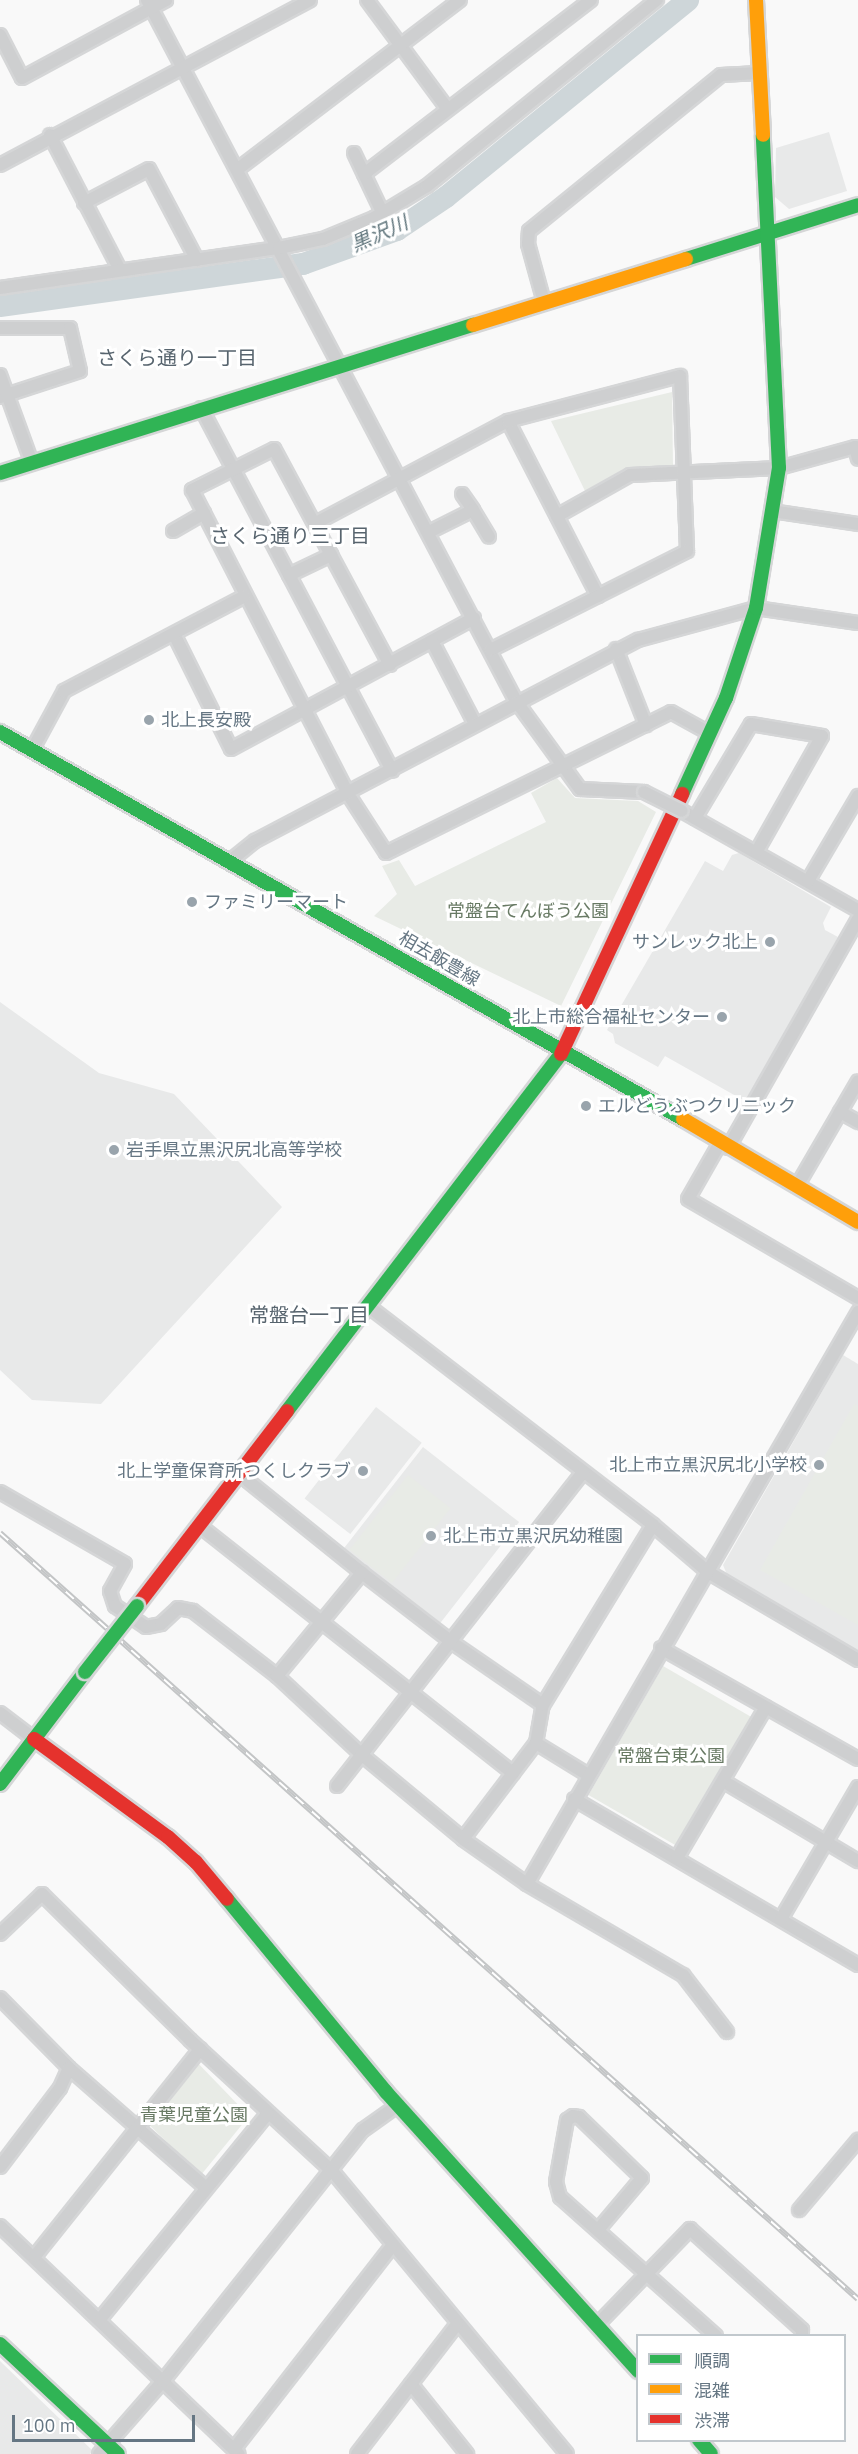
<!DOCTYPE html>
<meta charset="utf-8">
<style>
body{margin:0}
#map{position:relative;width:858px;height:2454px;overflow:hidden;background:#f9f9f9;font-family:"IBM Plex Sans","Noto Sans JP",sans-serif}
div>[style]{position:absolute}
.built>*{inset:0;background:#e8e9e9;transform-origin:0 0}
.green>*{inset:0;background:#e8ebe6;transform-origin:0 0}
.river>*{height:22px;margin:-11px;padding:0 11px;transform-origin:11px;border-radius:11px;background:#ced6d9}
.roads{filter:drop-shadow(2px 0 #d5d6d7) drop-shadow(-2px 0 #d5d6d7) drop-shadow(0 2px #d5d6d7) drop-shadow(0 -2px #d5d6d7)}
.street>*{height:12px;margin:-6px;padding:0 6px;transform-origin:6px;border-radius:6px;background:#cecfd0}
.fast>*{height:14px;margin:-7px;padding:0 7px;transform-origin:7px;border-radius:7px;background:#30b455}
.slow>*{height:14px;margin:-7px;padding:0 7px;transform-origin:7px;border-radius:7px;background:#ff9f0a}
.jam>*{height:14px;margin:-7px;padding:0 7px;transform-origin:7px;border-radius:7px;background:#e5322d}
.rail>*{height:6px;margin-top:-3px;transform-origin:0;background:repeating-linear-gradient(90deg,#fff 0 11px,#c3c5c6 0 22px);box-sizing:border-box;border-block:2px solid #c3c5c6}
.bridges{filter:drop-shadow(2px 0 #d5d6d7) drop-shadow(-2px 0 #d5d6d7) drop-shadow(0 2px #d5d6d7) drop-shadow(0 -2px #d5d6d7)}
.street-bridge>*{height:12px;margin:-6px;padding:0 6px;transform-origin:6px;border-radius:6px;background:#cecfd0}
.fast-bridge>*{height:14px;margin:-7px;padding:0 7px;transform-origin:7px;border-radius:7px;background:#30b455}
.dots>*{width:16px;height:16px;translate:-50% -50%;box-sizing:border-box;border:3px solid #fff;border-radius:50%}
span{translate:-50% -50%;white-space:nowrap;text-align:center;line-height:1.15;-webkit-text-stroke:6px #fff;paint-order:stroke}
.poi-label{font-size:18px;color:#657683}
.left{translate:0 -50%;text-align:left}
.right{translate:-100% -50%;text-align:right}
.park-label{font-size:18px;color:#687a64}
.street-label{font-size:18px;color:#657683}
.water-label{font-size:20px;color:#60757c;font-style:italic}
.neighbourhood-label{font-size:20px;color:#57646e}
.legend{position:absolute;left:636px;top:2334px;width:210px;height:108px;box-sizing:border-box;background:#fff;border:2px solid #c1c8cd;margin:0;padding:8px 10px;list-style:none;font-size:18px;color:#657683}
.legend li{display:flex;align-items:center;gap:12px;height:30px}
.legend b{width:30px;border:2px solid #c1c8cd}
.scale{position:absolute;left:12px;top:2415px;width:183px;height:27px;box-sizing:border-box;border:3px solid #657683;border-top:0;padding-left:8px;font-size:18px;line-height:21px;white-space:nowrap;color:#657683;-webkit-text-stroke:4px #fff;paint-order:stroke}
</style>
<div id="map">
<div class="built">
<div style="clip-path:polygon(829px 132px,847px 191px,789px 209px,775px 197px,776px 148px)"></div>
<div style="clip-path:polygon(739px 853px,831px 907px,823px 923px,825px 930px,838px 937px,750px 1098px,743px 1100px,665px 1056px,658px 1067px,615px 1043px,613px 1034px,607px 1030px,705px 861px,723px 871px,732px 855px)"></div>
<div style="clip-path:polygon(0 1002px,99px 1073px,174px 1094px,282px 1207px,101px 1404px,32px 1400px,0 1370px)"></div>
<div style="clip-path:polygon(843px 1355px,858px 1364px,858px 1652px,728px 1577px,723px 1565px)"></div>
<div style="left:376px;top:1407px;width:58px;height:116px;rotate:38deg"></div>
<div style="left:423px;top:1447px;width:122px;height:130px;rotate:38deg"></div>
<div style="clip-path:polygon(0 2361px,93px 2451px,90px 2454px,0 2454px)"></div>
</div>
<div class="green">
<div style="clip-path:polygon(672px 392px,673px 466px,628px 470px,586px 493px,551px 421px)"></div>
<div style="clip-path:polygon(557px 778px,575px 798px,638px 801px,656px 812px,561px 1006px,374px 916px,397px 894px,382px 866px,399px 860px,415px 886px,546px 822px,531px 793px)"></div>
<div style="clip-path:polygon(854px 1404px,858px 1406px,858px 1625px,760px 1570px)"></div>
<div style="left:408px;top:1475px;width:54px;height:95px;rotate:38deg"></div>
<div style="left:663px;top:1666px;width:103px;height:149px;rotate:30deg"></div>
<div style="clip-path:polygon(191px 2056px,249px 2116px,201px 2175px,141px 2117px)"></div>
</div>
<div class="river">
<div style="left:0;top:306px;width:306px;rotate:-7.9deg"></div>
<div style="left:303px;top:264px;width:100px;rotate:-19.9deg"></div>
<div style="left:397px;top:230px;width:59px;rotate:-34deg"></div>
<div style="left:446px;top:197px;width:312px;rotate:-39.1deg"></div>
</div>
<div class="roads">
<div class="street">
<div style="left:147px;top:0;width:792px;rotate:62.24deg"></div>
<div style="left:516px;top:701px;width:109px;rotate:54deg"></div>
<div style="left:580px;top:789px;width:64px;rotate:2.7deg"></div>
<div style="left:367px;top:0;width:134px;rotate:53.5deg"></div>
<div style="left:0;top:35px;width:48px;rotate:62.9deg"></div>
<div style="left:22px;top:78px;width:164px;rotate:-28.4deg"></div>
<div style="left:50px;top:135px;width:152px;rotate:62.6deg"></div>
<div style="left:354px;top:153px;width:68px;rotate:64.6deg"></div>
<div style="left:0;top:165px;width:351px;rotate:-28deg"></div>
<div style="left:238px;top:169px;width:279px;rotate:-37.3deg"></div>
<div style="left:364px;top:174px;width:286px;rotate:-37.5deg"></div>
<div style="left:84px;top:203px;width:73px;rotate:-27.6deg"></div>
<div style="left:149px;top:169px;width:103px;rotate:62.2deg"></div>
<div style="left:0;top:288px;width:282px;rotate:-8.2deg"></div>
<div style="left:279px;top:248px;width:45px;rotate:-11.6deg"></div>
<div style="left:323px;top:239px;width:55px;rotate:-22.4deg"></div>
<div style="left:374px;top:218px;width:62px;rotate:-31.1deg"></div>
<div style="left:427px;top:186px;width:296px;rotate:-39deg"></div>
<div style="left:544px;top:302px;width:60px;rotate:-105.4deg"></div>
<div style="left:528px;top:244px;width:13px;rotate:-86deg"></div>
<div style="left:529px;top:231px;width:247px;rotate:-39.1deg"></div>
<div style="left:721px;top:75px;width:38px;rotate:-3deg"></div>
<div style="left:0;top:328px;width:70px"></div>
<div style="left:70px;top:328px;width:44px;rotate:76.9deg"></div>
<div style="left:80px;top:371px;width:84px;rotate:162deg"></div>
<div style="left:0;top:375px;width:94px;rotate:70deg"></div>
<div style="left:201px;top:408px;width:410px;rotate:62.2deg"></div>
<div style="left:508px;top:421px;width:197px;rotate:62.8deg"></div>
<div style="left:462px;top:494px;width:19px;rotate:55deg"></div>
<div style="left:772px;top:511px;width:87px;rotate:8.6deg"></div>
<div style="left:557px;top:516px;width:84px;rotate:-29.3deg"></div>
<div style="left:630px;top:475px;width:149px;rotate:-2.7deg"></div>
<div style="left:779px;top:468px;width:79px;rotate:-15.4deg"></div>
<div style="left:855px;top:447px;width:12px;rotate:76deg"></div>
<div style="left:314px;top:524px;width:220px;rotate:-28deg"></div>
<div style="left:508px;top:421px;width:178px;rotate:-14.7deg"></div>
<div style="left:680px;top:376px;width:175px;rotate:87.7deg"></div>
<div style="left:687px;top:551px;width:220px;rotate:153.3deg"></div>
<div style="left:173px;top:531px;width:36px;rotate:-30deg"></div>
<div style="left:429px;top:532px;width:49px;rotate:-26.6deg"></div>
<div style="left:473px;top:510px;width:31px;rotate:59deg"></div>
<div style="left:289px;top:575px;width:47px;rotate:-25.5deg"></div>
<div style="left:174px;top:634px;width:128px;rotate:63.6deg"></div>
<div style="left:231px;top:749px;width:276px;rotate:-28.3deg"></div>
<div style="left:432px;top:641px;width:93px;rotate:62.6deg"></div>
<div style="left:616px;top:649px;width:82px;rotate:68.5deg"></div>
<div style="left:390px;top:665px;width:245px;rotate:-118.2deg"></div>
<div style="left:274px;top:449px;width:92px;rotate:153.4deg"></div>
<div style="left:192px;top:490px;width:342px;rotate:62.8deg"></div>
<div style="left:348px;top:794px;width:70px;rotate:57.2deg"></div>
<div style="left:386px;top:853px;width:318px;rotate:-26.3deg"></div>
<div style="left:671px;top:712px;width:43px;rotate:28.9deg"></div>
<div style="left:32px;top:750px;width:67px;rotate:-61.5deg"></div>
<div style="left:64px;top:691px;width:204px;rotate:-27.7deg"></div>
<div style="left:682px;top:811px;width:202px;rotate:29.4deg"></div>
<div style="left:695px;top:818px;width:109px;rotate:-59.2deg"></div>
<div style="left:751px;top:724px;width:72px;rotate:9.6deg"></div>
<div style="left:822px;top:736px;width:132px;rotate:119.5deg"></div>
<div style="left:230px;top:861px;width:32px;rotate:-39deg"></div>
<div style="left:255px;top:841px;width:433px;rotate:-27.7deg"></div>
<div style="left:638px;top:640px;width:122px;rotate:-15.2deg"></div>
<div style="left:756px;top:608px;width:103px;rotate:8.4deg"></div>
<div style="left:808px;top:881px;width:99px;rotate:-59.5deg"></div>
<div style="left:840px;top:1112px;width:21px;rotate:29deg"></div>
<div style="left:720px;top:1143px;width:64px;rotate:119.7deg"></div>
<div style="left:688px;top:1199px;width:197px;rotate:30.2deg"></div>
<div style="left:728px;top:1148px;width:263px;rotate:-60.4deg"></div>
<div style="left:797px;top:1186px;width:121px;rotate:-59.8deg"></div>
<div style="left:368px;top:1306px;width:359px;rotate:37.5deg"></div>
<div style="left:653px;top:1525px;width:72px;rotate:40.5deg"></div>
<div style="left:708px;top:1572px;width:174px;rotate:30.4deg"></div>
<div style="left:243px;top:1471px;width:11px;rotate:63deg"></div>
<div style="left:248px;top:1481px;width:146px;rotate:38.9deg"></div>
<div style="left:362px;top:1573px;width:115px;rotate:37.6deg"></div>
<div style="left:453px;top:1643px;width:109px;rotate:34.6deg"></div>
<div style="left:0;top:1492px;width:144px;rotate:29.9deg"></div>
<div style="left:125px;top:1564px;width:31px;rotate:119deg"></div>
<div style="left:110px;top:1591px;width:16px;rotate:72deg"></div>
<div style="left:115px;top:1606px;width:37px;rotate:34deg"></div>
<div style="left:146px;top:1627px;width:15px;rotate:-11deg"></div>
<div style="left:161px;top:1624px;width:23px;rotate:-43deg"></div>
<div style="left:178px;top:1608px;width:15px;rotate:11deg"></div>
<div style="left:193px;top:1611px;width:106px;rotate:37.7deg"></div>
<div style="left:277px;top:1676px;width:116px;rotate:42.9deg"></div>
<div style="left:362px;top:1755px;width:131px;rotate:39.7deg"></div>
<div style="left:463px;top:1839px;width:78px;rotate:35.1deg"></div>
<div style="left:527px;top:1884px;width:181px;rotate:30.3deg"></div>
<div style="left:683px;top:1975px;width:72px;rotate:52.3deg"></div>
<div style="left:200px;top:1526px;width:399px;rotate:38.3deg"></div>
<div style="left:661px;top:1648px;width:226px;rotate:29.4deg"></div>
<div style="left:277px;top:1676px;width:134px;rotate:-50.5deg"></div>
<div style="left:0;top:1713px;width:43px;rotate:37.4deg"></div>
<div style="left:536px;top:1743px;width:61px;rotate:31.6deg"></div>
<div style="left:723px;top:1781px;width:157px;rotate:30.7deg"></div>
<div style="left:337px;top:1786px;width:399px;rotate:-51.9deg"></div>
<div style="left:574px;top:1799px;width:329px;rotate:30.3deg"></div>
<div style="left:463px;top:1839px;width:121px;rotate:-52.8deg"></div>
<div style="left:536px;top:1743px;width:39px;rotate:-80deg"></div>
<div style="left:543px;top:1705px;width:211px;rotate:-58.6deg"></div>
<div style="left:677px;top:1858px;width:175px;rotate:-59.5deg"></div>
<div style="left:527px;top:1884px;width:661px;rotate:-59.94deg"></div>
<div style="left:781px;top:1919px;width:153px;rotate:-59.7deg"></div>
<div style="left:0;top:1934px;width:58px;rotate:-43.6deg"></div>
<div style="left:42px;top:1894px;width:208px;rotate:44.6deg"></div>
<div style="left:190px;top:2040px;width:195px;rotate:42.7deg"></div>
<div style="left:333px;top:2172px;width:366px;rotate:50.3deg"></div>
<div style="left:0;top:1998px;width:98px;rotate:45.4deg"></div>
<div style="left:69px;top:2068px;width:182px;rotate:41.2deg"></div>
<div style="left:0;top:2167px;width:99px;rotate:-52.8deg"></div>
<div style="left:60px;top:2088px;width:22px;rotate:-66deg"></div>
<div style="left:799px;top:2210px;width:92px;rotate:-49.9deg"></div>
<div style="left:0;top:2226px;width:330px;rotate:43.7deg"></div>
<div style="left:598px;top:2230px;width:68px;rotate:-49.8deg"></div>
<div style="left:642px;top:2178px;width:88px;rotate:-135.9deg"></div>
<div style="left:579px;top:2117px;width:6px;rotate:-171deg"></div>
<div style="left:573px;top:2116px;width:7px;rotate:146deg"></div>
<div style="left:567px;top:2120px;width:63px;rotate:100.1deg"></div>
<div style="left:556px;top:2182px;width:16px;rotate:75deg"></div>
<div style="left:560px;top:2197px;width:209px;rotate:41.7deg"></div>
<div style="left:35px;top:2256px;width:265px;rotate:-51.4deg"></div>
<div style="left:101px;top:2318px;width:264px;rotate:-50.8deg"></div>
<div style="left:597px;top:2325px;width:134px;rotate:-45.9deg"></div>
<div style="left:690px;top:2229px;width:151px;rotate:42deg"></div>
<div style="left:802px;top:2330px;width:6px;rotate:90deg"></div>
<div style="left:411px;top:2384px;width:90px;rotate:51.3deg"></div>
<div style="left:234px;top:2449px;width:257px;rotate:-52.1deg"></div>
<div style="left:99px;top:2454px;width:97px;rotate:-48.8deg"></div>
<div style="left:163px;top:2381px;width:321px;rotate:-51.5deg"></div>
<div style="left:363px;top:2130px;width:43px;rotate:-35.5deg"></div>
<div style="left:357px;top:2454px;width:164px;rotate:-52.4deg"></div>
</div>
<div class="fast">
<div style="left:686px;top:259px;width:180px;rotate:-17.4deg"></div>
<div style="left:0;top:473px;width:496px;rotate:-17.4deg"></div>
<div style="left:0;top:732px;width:785px;rotate:29.54deg"></div>
<div style="left:682px;top:794px;width:106px;rotate:-65.4deg"></div>
<div style="left:726px;top:698px;width:95px;rotate:-71.6deg"></div>
<div style="left:756px;top:608px;width:142px;rotate:-80.7deg"></div>
<div style="left:779px;top:468px;width:333px;rotate:-92.8deg"></div>
<div style="left:287px;top:1411px;width:450px;rotate:-52.5deg"></div>
<div style="left:0;top:1784px;width:141px;rotate:-52.8deg"></div>
<div style="left:227px;top:1899px;width:250px;rotate:50.5deg"></div>
<div style="left:386px;top:2092px;width:376px;rotate:47.9deg"></div>
<div style="left:0;top:2344px;width:161px;rotate:43deg"></div>
<div style="left:699px;top:2440px;width:18px;rotate:49deg"></div>
</div>
<div class="slow">
<div style="left:756px;top:0;width:135px;rotate:87deg"></div>
<div style="left:473px;top:325px;width:223px;rotate:-17.2deg"></div>
<div style="left:683px;top:1119px;width:203px;rotate:30.5deg"></div>
</div>
<div class="jam">
<div style="left:561px;top:1054px;width:287px;rotate:-65deg"></div>
<div style="left:137px;top:1606px;width:246px;rotate:-52.4deg"></div>
<div style="left:34px;top:1739px;width:166px;rotate:36.2deg"></div>
<div style="left:168px;top:1837px;width:38px;rotate:42deg"></div>
<div style="left:196px;top:1862px;width:48px;rotate:50deg"></div>
</div>
</div>
<div class="rail">
<div style="left:0;top:1533px;width:1150px;rotate:41.76deg"></div>
</div>
<div class="bridges">
<div class="street-bridge">
<div style="left:644px;top:792px;width:42px;rotate:26.6deg"></div>
</div>
<div class="fast-bridge">
<div style="left:85px;top:1672px;width:84px;rotate:-51.8deg"></div>
</div>
</div>
<div class="dots">
<div style="left:149px;top:720px;background:#99a4ac"></div>
<div style="left:192px;top:902px;background:#99a4ac"></div>
<div style="left:770px;top:942px;background:#99a4ac"></div>
<div style="left:722px;top:1017px;background:#99a4ac"></div>
<div style="left:586px;top:1106px;background:#99a4ac"></div>
<div style="left:114px;top:1150px;background:#99a4ac"></div>
<div style="left:819px;top:1465px;background:#99a4ac"></div>
<div style="left:363px;top:1471px;background:#99a4ac"></div>
<div style="left:431px;top:1536px;background:#99a4ac"></div>
</div>
<div class="poi-label">
<span class="left" style="left:161px;top:720px">北上長安殿</span>
<span class="left" style="left:204px;top:902px">ファミリーマート</span>
<span class="right" style="left:758px;top:942px">サンレック北上</span>
<span class="right" style="left:710px;top:1017px">北上市総合福祉センター</span>
<span class="left" style="left:598px;top:1106px">エルどうぶつクリニック</span>
<span class="left" style="left:126px;top:1150px">岩手県立黒沢尻北高等学校</span>
<span class="right" style="left:807px;top:1465px">北上市立黒沢尻北小学校</span>
<span class="right" style="left:351px;top:1471px">北上学童保育所つくしクラブ</span>
<span class="left" style="left:443px;top:1536px">北上市立黒沢尻幼稚園</span>
</div>
<div class="park-label">
<span style="left:528px;top:911px">常盤台てんぼう公園</span>
<span style="left:671px;top:1756px">常盤台東公園</span>
<span style="left:194px;top:2115px">青葉児童公園</span>
</div>
<div class="street-label">
<span style="left:439px;top:959px;rotate:30deg">相去飯豊線</span>
</div>
<div class="water-label">
<span style="left:379px;top:233px;rotate:-24deg">黒沢川</span>
</div>
<div class="neighbourhood-label">
<span style="left:177px;top:357px">さくら通り一丁目</span>
<span style="left:290px;top:535px">さくら通り三丁目</span>
<span style="left:309px;top:1314px">常盤台一丁目</span>
</div>
<ul class="legend">
<li><b style="height:8px;background:#30b455"></b>順調</li>
<li><b style="height:8px;background:#ff9f0a"></b>混雑</li>
<li><b style="height:8px;background:#e5322d"></b>渋滞</li>
</ul>
<div class="scale">100 m</div>
</div>
